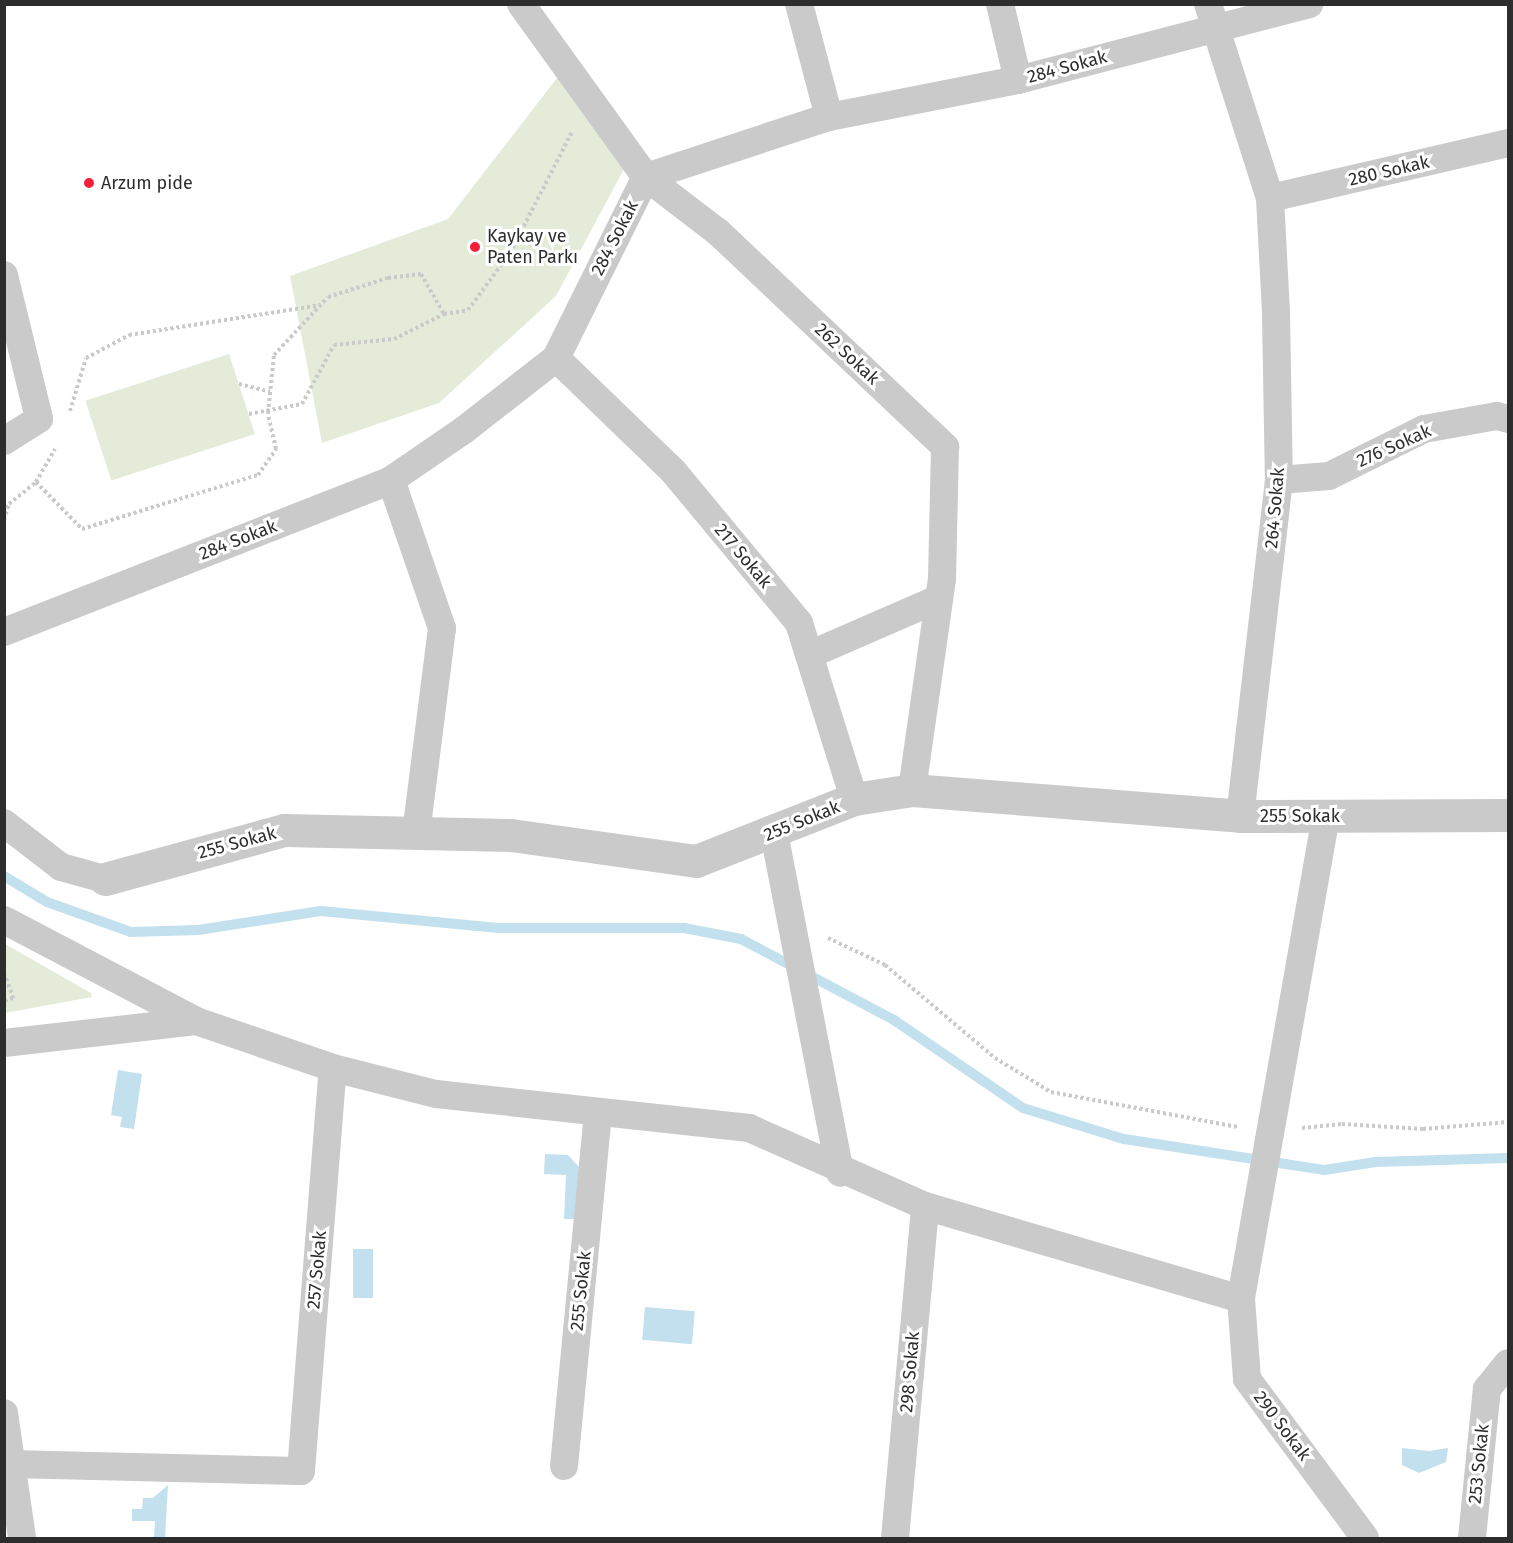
<!DOCTYPE html>
<meta charset="utf-8">
<style>
body{margin:0}
#map{position:relative;width:1513px;height:1543px;overflow:hidden;background:#fff;font-family:"Fira Sans",sans-serif}
div>[style]{position:absolute}
.green>*{inset:0;background:#e4ecd9;transform-origin:0 0}
.water>*{inset:0;background:#c3e0ee;transform-origin:0 0}
.stream>*{height:10px;margin:-5px;padding:0 5px;transform-origin:5px;border-radius:5px;background:#c3e0ee}
.path>*{height:4px;margin-top:-2px;transform-origin:0;background:repeating-linear-gradient(90deg,#cacaca 0 3px,transparent 0 6px)}
.minor>*{height:28px;margin:-14px;padding:0 14px;transform-origin:14px;border-radius:14px;background:#cacaca}
.tertiary>*{height:33px;margin:-16.5px;padding:0 16.5px;transform-origin:16.5px;border-radius:16.5px;background:#cacaca}
.dots>*{width:16px;height:16px;translate:-50% -50%;box-sizing:border-box;border:3px solid #fff;border-radius:50%}
span{translate:-50% -50%;white-space:nowrap;text-align:center;line-height:1.15;-webkit-text-stroke:6px #fff;paint-order:stroke}
.street-label{font-size:18px;color:#2d2d2d}
.poi-label{font-size:18px;color:#2d2d2d}
.left{translate:0 -50%;text-align:left}
.frame{position:absolute;inset:0;border:6px solid #2d2d2d;pointer-events:none}
</style>
<div id="map">
<div class="green">
<div style="clip-path:polygon(557px 78px,624px 169px,556px 296px,439px 403px,322px 443px,290px 276px,448px 219px)"></div>
<div style="left:229px;top:354px;width:84px;height:151px;rotate:72deg"></div>
<div style="clip-path:polygon(5px 944px,91px 993px,92px 997px,5px 1013px)"></div>
</div>
<div class="water">
<div style="clip-path:polygon(118px 1070px,142px 1074px,134px 1129px,120px 1127px,122px 1117px,111px 1115px)"></div>
<div style="clip-path:polygon(545px 1154px,568px 1155px,580px 1168px,579px 1219px,564px 1219px,566px 1175px,544px 1174px)"></div>
<div style="left:353px;top:1249px;width:20px;height:49px"></div>
<div style="left:645px;top:1307px;width:50px;height:33px;rotate:5deg"></div>
<div style="clip-path:polygon(1402px 1448px,1429px 1451px,1448px 1448px,1446px 1462px,1419px 1473px,1402px 1465px)"></div>
<div style="clip-path:polygon(168px 1485px,165px 1538px,154px 1538px,155px 1521px,132px 1521px,132px 1509px,142px 1509px,143px 1498px,153px 1498px)"></div>
</div>
<div class="stream">
<div style="left:4px;top:876px;width:50px;rotate:31.2deg"></div>
<div style="left:47px;top:902px;width:89px;rotate:19.7deg"></div>
<div style="left:131px;top:932px;width:67px;rotate:-1.7deg"></div>
<div style="left:198px;top:930px;width:124px;rotate:-8.8deg"></div>
<div style="left:321px;top:911px;width:178px;rotate:5.5deg"></div>
<div style="left:498px;top:928px;width:186px"></div>
<div style="left:684px;top:928px;width:58px;rotate:10.9deg"></div>
<div style="left:741px;top:939px;width:173px;rotate:27.9deg"></div>
<div style="left:894px;top:1020px;width:156px;rotate:34.3deg"></div>
<div style="left:1023px;top:1108px;width:106px;rotate:17.1deg"></div>
<div style="left:1124px;top:1139px;width:202px;rotate:8.8deg"></div>
<div style="left:1324px;top:1170px;width:52px;rotate:-8.9deg"></div>
<div style="left:1375px;top:1162px;width:133px;rotate:-1.7deg"></div>
</div>
<div class="path">
<div style="left:239px;top:384px;width:32px;rotate:14deg"></div>
<div style="left:70px;top:411px;width:55px;rotate:-73.2deg"></div>
<div style="left:86px;top:358px;width:49px;rotate:-28.1deg"></div>
<div style="left:129px;top:335px;width:194px;rotate:-8.9deg"></div>
<div style="left:249px;top:414px;width:54px;rotate:-10.7deg"></div>
<div style="left:302px;top:404px;width:67px;rotate:-61.5deg"></div>
<div style="left:334px;top:345px;width:60px;rotate:-5.7deg"></div>
<div style="left:394px;top:339px;width:56px;rotate:-26.6deg"></div>
<div style="left:36px;top:482px;width:38px;rotate:-60deg"></div>
<div style="left:4px;top:520px;width:17px;rotate:-73deg"></div>
<div style="left:9px;top:504px;width:35px;rotate:-39deg"></div>
<div style="left:36px;top:482px;width:66px;rotate:45.6deg"></div>
<div style="left:82px;top:529px;width:184px;rotate:-17.1deg"></div>
<div style="left:258px;top:475px;width:32px;rotate:-55deg"></div>
<div style="left:276px;top:449px;width:37px;rotate:-103deg"></div>
<div style="left:268px;top:413px;width:58px;rotate:-84.1deg"></div>
<div style="left:274px;top:355px;width:79px;rotate:-47deg"></div>
<div style="left:328px;top:297px;width:63px;rotate:-17.6deg"></div>
<div style="left:388px;top:278px;width:33px;rotate:-7deg"></div>
<div style="left:421px;top:274px;width:46px;rotate:60.1deg"></div>
<div style="left:444px;top:314px;width:24px;rotate:-9deg"></div>
<div style="left:468px;top:310px;width:71px;rotate:-53.6deg"></div>
<div style="left:510px;top:253px;width:138px;rotate:-62.9deg"></div>
<div style="left:828px;top:938px;width:63px;rotate:25.3deg"></div>
<div style="left:885px;top:965px;width:144px;rotate:40.2deg"></div>
<div style="left:995px;top:1058px;width:66px;rotate:31.3deg"></div>
<div style="left:1051px;top:1092px;width:190px;rotate:10.6deg"></div>
<div style="left:4px;top:973px;width:27px;rotate:70deg"></div>
<div style="left:13px;top:998px;width:9px;rotate:162deg"></div>
<div style="left:1302px;top:1128px;width:40px;rotate:-5.7deg"></div>
<div style="left:1342px;top:1124px;width:81px;rotate:3.5deg"></div>
<div style="left:1423px;top:1129px;width:85px;rotate:-4.7deg"></div>
</div>
<div class="minor">
<div style="left:521px;top:4px;width:213px;rotate:54.2deg"></div>
<div style="left:646px;top:177px;width:91px;rotate:37.4deg"></div>
<div style="left:718px;top:232px;width:313px;rotate:43.4deg"></div>
<div style="left:945px;top:447px;width:132px;rotate:91.3deg"></div>
<div style="left:942px;top:579px;width:213px;rotate:98.1deg"></div>
<div style="left:799px;top:4px;width:117px;rotate:75.1deg"></div>
<div style="left:1000px;top:4px;width:78px;rotate:76.7deg"></div>
<div style="left:1208px;top:4px;width:204px;rotate:72.3deg"></div>
<div style="left:1270px;top:198px;width:116px;rotate:87deg"></div>
<div style="left:1276px;top:314px;width:166px;rotate:89deg"></div>
<div style="left:1279px;top:480px;width:338px;rotate:96.6deg"></div>
<div style="left:1270px;top:198px;width:244px;rotate:-13deg"></div>
<div style="left:4px;top:275px;width:148px;rotate:76.3deg"></div>
<div style="left:39px;top:419px;width:41px;rotate:147.8deg"></div>
<div style="left:556px;top:358px;width:163px;rotate:44deg"></div>
<div style="left:673px;top:471px;width:197px;rotate:50.3deg"></div>
<div style="left:799px;top:623px;width:184px;rotate:72.6deg"></div>
<div style="left:391px;top:480px;width:157px;rotate:71deg"></div>
<div style="left:442px;top:628px;width:207px;rotate:97.2deg"></div>
<div style="left:1279px;top:480px;width:50px;rotate:-4.6deg"></div>
<div style="left:1329px;top:476px;width:106px;rotate:-26.3deg"></div>
<div style="left:1424px;top:429px;width:74px;rotate:-10.1deg"></div>
<div style="left:1497px;top:416px;width:11px;rotate:15deg"></div>
<div style="left:4px;top:632px;width:416px;rotate:-21.4deg"></div>
<div style="left:391px;top:480px;width:88px;rotate:-34.4deg"></div>
<div style="left:464px;top:430px;width:117px;rotate:-38deg"></div>
<div style="left:556px;top:358px;width:202px;rotate:-63.6deg"></div>
<div style="left:646px;top:177px;width:193px;rotate:-18.2deg"></div>
<div style="left:829px;top:117px;width:193px;rotate:-11.1deg"></div>
<div style="left:1018px;top:80px;width:301px;rotate:-14.6deg"></div>
<div style="left:809px;top:655px;width:141px;rotate:-23.5deg"></div>
<div style="left:1326px;top:816px;width:490px;rotate:100deg"></div>
<div style="left:1241px;top:1299px;width:80px;rotate:85.7deg"></div>
<div style="left:1247px;top:1379px;width:198px;rotate:53.4deg"></div>
<div style="left:4px;top:823px;width:72px;rotate:37.7deg"></div>
<div style="left:61px;top:867px;width:46px;rotate:15.3deg"></div>
<div style="left:774px;top:833px;width:346px;rotate:79deg"></div>
<div style="left:4px;top:920px;width:217px;rotate:27.7deg"></div>
<div style="left:196px;top:1021px;width:145px;rotate:18.9deg"></div>
<div style="left:333px;top:1068px;width:106px;rotate:14.2deg"></div>
<div style="left:436px;top:1094px;width:315px;rotate:6.2deg"></div>
<div style="left:749px;top:1128px;width:193px;rotate:23.9deg"></div>
<div style="left:925px;top:1206px;width:329px;rotate:16.4deg"></div>
<div style="left:4px;top:1043px;width:193px;rotate:-6.5deg"></div>
<div style="left:4px;top:1413px;width:126px;rotate:81.8deg"></div>
<div style="left:11px;top:1464px;width:290px;rotate:1.4deg"></div>
<div style="left:301px;top:1471px;width:404px;rotate:-85.5deg"></div>
<div style="left:564px;top:1466px;width:352px;rotate:-84.5deg"></div>
<div style="left:895px;top:1538px;width:333px;rotate:-84.8deg"></div>
<div style="left:1472px;top:1538px;width:150px;rotate:-84.3deg"></div>
<div style="left:1487px;top:1389px;width:33px;rotate:-51deg"></div>
</div>
<div class="tertiary">
<div style="left:105px;top:879px;width:186px;rotate:-15.3deg"></div>
<div style="left:284px;top:830px;width:227px;rotate:1.3deg"></div>
<div style="left:511px;top:835px;width:187px;rotate:8deg"></div>
<div style="left:696px;top:861px;width:170px;rotate:-21.4deg"></div>
<div style="left:854px;top:799px;width:59px;rotate:-8.8deg"></div>
<div style="left:912px;top:790px;width:329px;rotate:4.5deg"></div>
<div style="left:1240px;top:816px;width:268px;rotate:-0.2deg"></div>
</div>
<div class="dots">
<div style="left:89px;top:183px;background:#f41f3a"></div>
<div style="left:475px;top:247px;background:#f41f3a"></div>
</div>
<div class="street-label">
<span style="left:1067px;top:67px;rotate:-15deg">284 Sokak</span>
<span style="left:1389px;top:171px;rotate:-13deg">280 Sokak</span>
<span style="left:615px;top:238px;rotate:-63deg">284 Sokak</span>
<span style="left:847px;top:354px;rotate:43deg">262 Sokak</span>
<span style="left:1394px;top:446px;rotate:-24deg">276 Sokak</span>
<span style="left:1275px;top:508px;rotate:-85deg">264 Sokak</span>
<span style="left:238px;top:540px;rotate:-21deg">284 Sokak</span>
<span style="left:743px;top:556px;rotate:50deg">217 Sokak</span>
<span style="left:1300px;top:816px">255 Sokak</span>
<span style="left:802px;top:821px;rotate:-22deg">255 Sokak</span>
<span style="left:237px;top:843px;rotate:-15deg">255 Sokak</span>
<span style="left:317px;top:1270px;rotate:-85deg">257 Sokak</span>
<span style="left:581px;top:1291px;rotate:-84deg">255 Sokak</span>
<span style="left:910px;top:1372px;rotate:-85deg">298 Sokak</span>
<span style="left:1282px;top:1426px;rotate:53deg">290 Sokak</span>
<span style="left:1479px;top:1464px;rotate:-84deg">253 Sokak</span>
</div>
<div class="poi-label">
<span class="left" style="left:101px;top:183px">Arzum pide</span>
<span class="left" style="left:487px;top:247px">Kaykay ve<br>Paten Parkı</span>
</div>
<div class="frame"></div>
</div>
